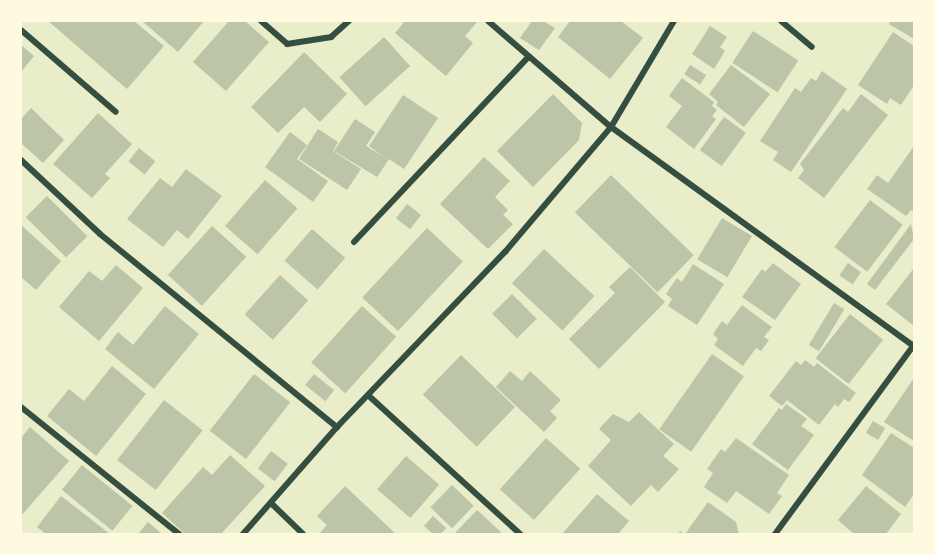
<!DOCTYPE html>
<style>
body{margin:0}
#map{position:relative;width:935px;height:555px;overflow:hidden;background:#e9edc9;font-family:"Public Sans",sans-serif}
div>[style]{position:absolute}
.building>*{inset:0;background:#bcc5a7;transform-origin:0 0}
.minor>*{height:6px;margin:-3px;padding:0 3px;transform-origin:3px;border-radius:3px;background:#344e41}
span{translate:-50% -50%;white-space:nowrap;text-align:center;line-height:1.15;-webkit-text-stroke:6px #fefae0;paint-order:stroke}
.frame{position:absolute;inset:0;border:22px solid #fefae0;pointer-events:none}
</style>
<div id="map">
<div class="building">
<div style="clip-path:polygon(48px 21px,134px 21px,164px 46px,127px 89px)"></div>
<div style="clip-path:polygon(142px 21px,204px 21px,178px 52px)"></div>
<div style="clip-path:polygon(229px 21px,245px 21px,269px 42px,226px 91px,193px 62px)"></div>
<div style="clip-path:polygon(405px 21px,420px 22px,478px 21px,465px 36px,473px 43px,446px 76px,395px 33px)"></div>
<div style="clip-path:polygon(532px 21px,543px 21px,555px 28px,539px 50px,520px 38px)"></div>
<div style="clip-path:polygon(570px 21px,621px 21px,643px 38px,610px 79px,558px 37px)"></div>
<div style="clip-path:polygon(891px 21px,914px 21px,914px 39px,889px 24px)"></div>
<div style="clip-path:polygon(710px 26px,727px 37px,720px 47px,725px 51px,714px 69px,692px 54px)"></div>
<div style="left:753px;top:31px;width:54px;height:38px;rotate:33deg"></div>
<div style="clip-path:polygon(893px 32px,914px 46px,914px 85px,901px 105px,890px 98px,887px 104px,858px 85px)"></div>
<div style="left:384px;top:37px;width:39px;height:60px;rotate:48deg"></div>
<div style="clip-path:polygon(21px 45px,34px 56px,21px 72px)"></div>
<div style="clip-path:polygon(304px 52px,347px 94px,320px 122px,304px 107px,278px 133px,251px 107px)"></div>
<div style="left:690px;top:65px;width:19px;height:11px;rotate:32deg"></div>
<div style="clip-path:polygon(731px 65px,770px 94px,744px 127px,716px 105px,718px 102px,709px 94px)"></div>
<div style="clip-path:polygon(822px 71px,847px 89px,791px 172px,773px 160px,778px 152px,760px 141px,795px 88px,801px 92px,811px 78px,816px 81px)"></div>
<div style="clip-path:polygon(682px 78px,714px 102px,712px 106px,717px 110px,712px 116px,716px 119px,694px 149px,666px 127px,682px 106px,669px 96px)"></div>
<div style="clip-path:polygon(553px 94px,582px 123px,579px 140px,533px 187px,497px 151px)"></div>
<div style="clip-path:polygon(861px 94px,888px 115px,824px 198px,798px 178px,804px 170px,800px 164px,843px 108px,848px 112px)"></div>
<div style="clip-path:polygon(403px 95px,438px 118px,404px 169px,389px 159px,377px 177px,334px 151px,355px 119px,375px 132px,366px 146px,384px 157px,369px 146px)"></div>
<div style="clip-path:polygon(31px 108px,64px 140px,43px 163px,21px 143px,21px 119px)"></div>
<div style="clip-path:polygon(98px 113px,132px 144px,105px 174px,110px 178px,92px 198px,53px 164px)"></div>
<div style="left:724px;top:117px;width:27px;height:41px;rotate:36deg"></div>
<div style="clip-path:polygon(318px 129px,338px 142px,333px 151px,361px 169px,347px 190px,299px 159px)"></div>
<div style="clip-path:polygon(290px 132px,307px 145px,297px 159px,328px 181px,313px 202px,265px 167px)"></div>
<div style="clip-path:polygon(914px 146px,914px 212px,911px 210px,906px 216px,867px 189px,877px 175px,888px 183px)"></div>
<div style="left:139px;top:148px;width:21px;height:17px;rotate:39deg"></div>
<div style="clip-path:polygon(484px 157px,510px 181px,495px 197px,508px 210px,503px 215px,513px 224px,488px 249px,440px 204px)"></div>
<div style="clip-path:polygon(186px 169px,222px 196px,188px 239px,177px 230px,163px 247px,127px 219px,160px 178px,172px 187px)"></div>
<div style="left:611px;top:175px;width:115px;height:52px;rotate:44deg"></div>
<div style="left:265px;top:180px;width:43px;height:61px;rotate:41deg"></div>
<div style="left:47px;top:196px;width:57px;height:30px;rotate:45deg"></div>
<div style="left:870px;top:200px;width:41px;height:59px;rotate:37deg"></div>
<div style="left:407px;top:204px;width:18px;height:18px;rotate:38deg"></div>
<div style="left:722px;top:218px;width:35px;height:48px;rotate:31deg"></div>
<div style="clip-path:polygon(911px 224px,914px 239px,875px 290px,867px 284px)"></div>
<div style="clip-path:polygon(21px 225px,61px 261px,36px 290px,21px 277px)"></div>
<div style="left:212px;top:226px;width:46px;height:66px;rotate:42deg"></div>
<div style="left:427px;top:228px;width:49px;height:95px;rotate:43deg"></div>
<div style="left:312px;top:229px;width:44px;height:42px;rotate:41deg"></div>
<div style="left:544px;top:249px;width:69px;height:47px;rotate:43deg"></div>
<div style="clip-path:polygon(773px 263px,801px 284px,775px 320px,742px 297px,762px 269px,765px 272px)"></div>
<div style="left:848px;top:263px;width:16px;height:15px;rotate:35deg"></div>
<div style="clip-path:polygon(693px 264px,724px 284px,697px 325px,668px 306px,672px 299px,666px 294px,677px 278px,682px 282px)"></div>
<div style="clip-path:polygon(116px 265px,143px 288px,99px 341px,59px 307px,89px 271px,102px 281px)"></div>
<div style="clip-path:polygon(630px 267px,665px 302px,599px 369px,569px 339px,615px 293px,609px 287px)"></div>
<div style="clip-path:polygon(914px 268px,914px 326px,886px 304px)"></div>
<div style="left:280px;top:275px;width:38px;height:53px;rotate:42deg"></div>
<div style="left:512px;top:294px;width:35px;height:28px;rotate:45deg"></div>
<div style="left:834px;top:303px;width:12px;height:49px;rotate:31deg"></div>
<div style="clip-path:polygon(742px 305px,772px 327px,764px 337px,769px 340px,761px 351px,756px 348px,743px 366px,714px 345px,718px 339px,713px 334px,722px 321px,727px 325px)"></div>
<div style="clip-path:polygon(165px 306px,199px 334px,154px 389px,105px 349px,118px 332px,133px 345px)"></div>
<div style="left:362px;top:306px;width:46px;height:76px;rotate:42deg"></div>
<div style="left:850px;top:314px;width:42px;height:56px;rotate:38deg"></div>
<div style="left:712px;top:354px;width:39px;height:92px;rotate:35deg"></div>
<div style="left:461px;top:355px;width:75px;height:55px;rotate:44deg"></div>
<div style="clip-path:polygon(805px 360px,814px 367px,817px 363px,856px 393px,849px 402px,844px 399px,838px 407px,835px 404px,819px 425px,787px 400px,782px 406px,769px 396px,796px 361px,801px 365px)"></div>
<div style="clip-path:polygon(112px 366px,146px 394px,96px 456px,47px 416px,69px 389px,84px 401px)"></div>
<div style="clip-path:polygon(510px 371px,522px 381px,530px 371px,561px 400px,550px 411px,557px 418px,544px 432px,496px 387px)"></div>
<div style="left:254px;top:374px;width:46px;height:72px;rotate:38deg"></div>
<div style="left:314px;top:374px;width:26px;height:14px;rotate:39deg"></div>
<div style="clip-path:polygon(914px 378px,914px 441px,884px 422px)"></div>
<div style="left:164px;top:400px;width:49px;height:76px;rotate:38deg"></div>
<div style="clip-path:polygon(786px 404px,807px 419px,801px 426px,814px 435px,788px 470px,752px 444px,779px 408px,782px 410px)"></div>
<div style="clip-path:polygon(639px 412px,674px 444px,663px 456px,679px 469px,658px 492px,651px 485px,631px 506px,588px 466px,611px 440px,599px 429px,613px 414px,629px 422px)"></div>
<div style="left:873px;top:421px;width:14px;height:14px;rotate:30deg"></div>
<div style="clip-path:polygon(30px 427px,69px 461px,21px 516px,21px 438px)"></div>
<div style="clip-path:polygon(891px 433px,914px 448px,914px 494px,905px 507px,862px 475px)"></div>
<div style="left:546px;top:438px;width:46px;height:69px;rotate:42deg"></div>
<div style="clip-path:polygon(736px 438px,789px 475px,777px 493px,782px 496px,769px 514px,736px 491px,727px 503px,704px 487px,713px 473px,707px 469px,721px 449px,725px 452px)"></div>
<div style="left:271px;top:451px;width:21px;height:22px;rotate:37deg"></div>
<div style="clip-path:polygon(230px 455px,265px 486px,221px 534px,185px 534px,162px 513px,203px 467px,212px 475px)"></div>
<div style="left:406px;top:456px;width:44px;height:44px;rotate:41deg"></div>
<div style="left:82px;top:465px;width:65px;height:32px;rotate:39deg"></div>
<div style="left:452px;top:485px;width:30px;height:31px;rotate:44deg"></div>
<div style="clip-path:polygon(345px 486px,396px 534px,319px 534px,327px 525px,317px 516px)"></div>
<div style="clip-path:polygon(866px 486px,901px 514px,886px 534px,854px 534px,838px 520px)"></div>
<div style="clip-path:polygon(597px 494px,629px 521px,618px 534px,562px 534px)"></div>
<div style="clip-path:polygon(61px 496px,110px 534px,46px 534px,37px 527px)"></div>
<div style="clip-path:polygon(708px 502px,736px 522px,739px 534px,678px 534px,680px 531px,685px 534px)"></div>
<div style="clip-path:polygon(477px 510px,503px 534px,454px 534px)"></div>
<div style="clip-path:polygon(433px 516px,446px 528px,441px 534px,433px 534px,424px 526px)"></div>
<div style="clip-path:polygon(148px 522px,162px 534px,138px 534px)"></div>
</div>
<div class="minor">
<div style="left:261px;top:21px;width:35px;rotate:41deg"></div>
<div style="left:287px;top:44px;width:45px;rotate:-9deg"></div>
<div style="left:331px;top:37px;width:24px;rotate:-42deg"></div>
<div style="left:488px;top:21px;width:162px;rotate:40.8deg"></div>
<div style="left:611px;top:127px;width:374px;rotate:35.9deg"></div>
<div style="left:781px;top:21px;width:40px;rotate:40deg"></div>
<div style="left:21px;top:30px;width:125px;rotate:40.8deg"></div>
<div style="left:21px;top:160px;width:108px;rotate:43.1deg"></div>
<div style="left:100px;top:234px;width:306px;rotate:39.2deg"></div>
<div style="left:354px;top:242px;width:255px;rotate:-46.7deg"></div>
<div style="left:369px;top:396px;width:205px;rotate:42.4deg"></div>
<div style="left:21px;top:407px;width:203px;rotate:38.8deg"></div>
<div style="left:272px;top:504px;width:43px;rotate:44.1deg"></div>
<div style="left:243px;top:534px;width:142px;rotate:-48.7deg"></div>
<div style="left:337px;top:427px;width:243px;rotate:-46.2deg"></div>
<div style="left:505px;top:252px;width:164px;rotate:-49.7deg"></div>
<div style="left:611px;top:127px;width:123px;rotate:-59.3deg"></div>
<div style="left:775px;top:534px;width:233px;rotate:-53.7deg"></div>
</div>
<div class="frame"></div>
</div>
